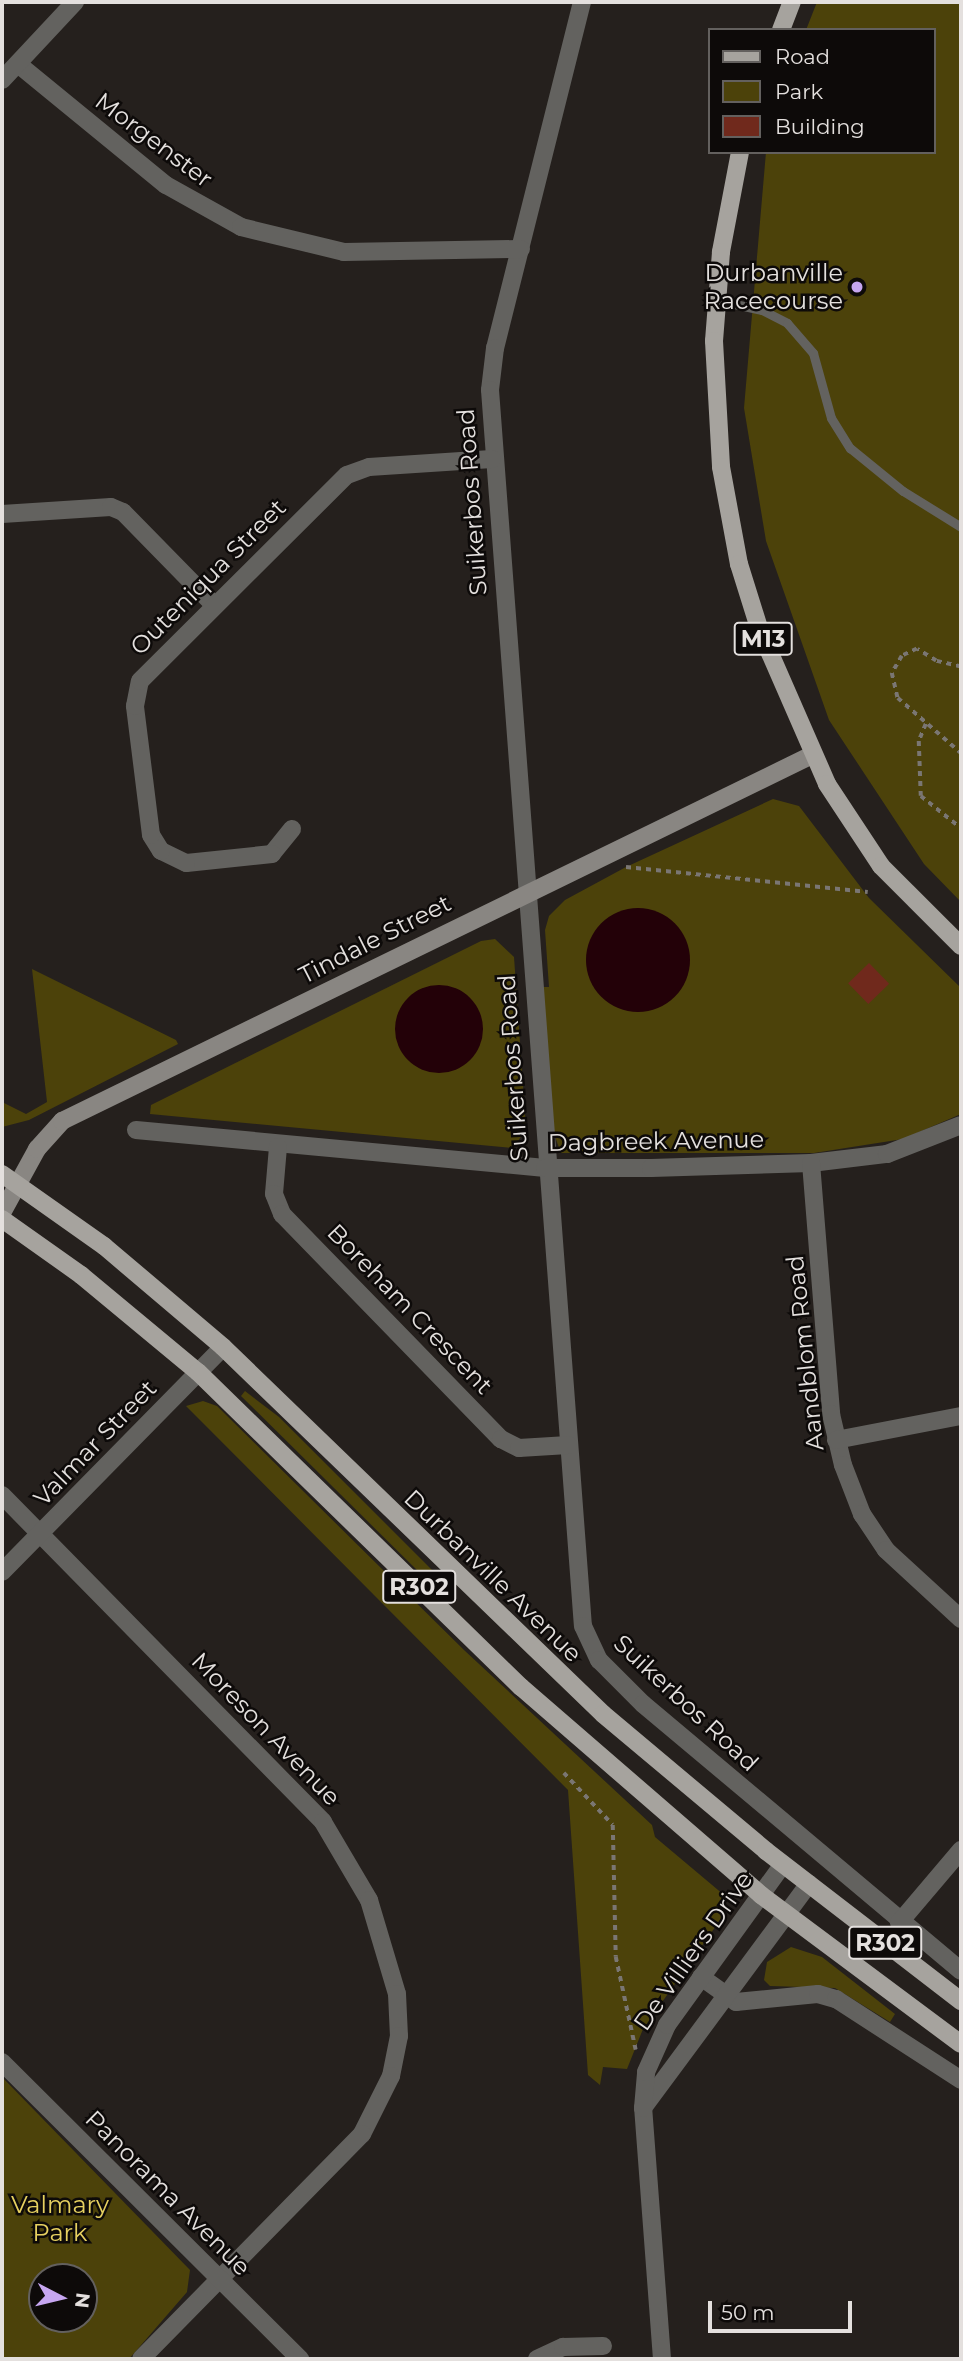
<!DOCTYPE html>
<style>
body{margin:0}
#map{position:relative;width:963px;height:2361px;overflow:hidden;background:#25201d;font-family:Montserrat,sans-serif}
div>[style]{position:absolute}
.green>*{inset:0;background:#4c420a}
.water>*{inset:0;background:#230108}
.round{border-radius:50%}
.building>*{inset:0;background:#70291c;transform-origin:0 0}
.path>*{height:3.5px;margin-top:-1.75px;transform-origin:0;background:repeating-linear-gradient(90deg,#7a7673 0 5px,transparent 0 10px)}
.service>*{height:9px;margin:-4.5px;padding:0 4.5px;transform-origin:4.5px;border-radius:4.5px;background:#63625f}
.minor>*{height:18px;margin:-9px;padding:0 9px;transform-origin:9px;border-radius:9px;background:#63625f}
.tertiary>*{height:18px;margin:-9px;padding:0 9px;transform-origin:9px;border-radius:9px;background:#63625f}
.secondary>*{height:18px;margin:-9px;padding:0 9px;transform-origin:9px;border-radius:9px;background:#898682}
.primary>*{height:18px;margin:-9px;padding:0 9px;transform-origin:9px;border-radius:9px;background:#a6a39e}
.dots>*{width:19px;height:19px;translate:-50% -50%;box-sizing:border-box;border:4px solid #0d0a09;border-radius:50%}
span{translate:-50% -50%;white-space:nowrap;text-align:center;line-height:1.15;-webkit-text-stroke:5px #0d0a09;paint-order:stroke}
.shield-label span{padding:2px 5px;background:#0d0a09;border:2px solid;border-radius:5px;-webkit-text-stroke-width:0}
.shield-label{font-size:23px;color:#e4e0de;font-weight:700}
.street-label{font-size:24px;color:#e4e0de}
.poi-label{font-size:24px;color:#e4e0de}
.right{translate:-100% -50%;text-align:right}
.park-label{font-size:24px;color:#e6d060}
.frame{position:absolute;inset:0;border:4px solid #e4e0de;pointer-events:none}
.legend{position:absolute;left:708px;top:28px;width:228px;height:126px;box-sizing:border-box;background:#0d0a09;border:2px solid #63605e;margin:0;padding:9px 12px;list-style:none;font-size:21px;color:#e4e0de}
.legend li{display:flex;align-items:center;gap:14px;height:35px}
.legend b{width:35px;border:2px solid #63605e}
.north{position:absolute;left:28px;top:2263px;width:70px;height:70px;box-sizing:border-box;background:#0d0a09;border:2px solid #63605e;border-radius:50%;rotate:97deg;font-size:19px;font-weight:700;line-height:28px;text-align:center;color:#e4e0de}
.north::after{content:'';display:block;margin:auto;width:24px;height:32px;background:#c6a6f0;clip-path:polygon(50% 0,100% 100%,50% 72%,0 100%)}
.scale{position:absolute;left:708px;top:2301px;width:144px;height:32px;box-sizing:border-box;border:4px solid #e4e0de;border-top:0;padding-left:9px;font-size:21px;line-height:24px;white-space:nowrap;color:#e4e0de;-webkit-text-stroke:5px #0d0a09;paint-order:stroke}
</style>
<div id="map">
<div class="green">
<div style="clip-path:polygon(817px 2px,961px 2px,961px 902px,924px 864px,829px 720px,766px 541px,744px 408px,766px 152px,933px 152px,933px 30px,806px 30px)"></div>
<div style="clip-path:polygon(773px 799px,799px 806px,869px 898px,961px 988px,961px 1114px,903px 1139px,814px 1153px,561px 1153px,554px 1134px,543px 987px,549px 987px,545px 930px,549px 916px,565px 900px,626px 867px)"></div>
<div style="clip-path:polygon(495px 939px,514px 957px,526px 1128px,514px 1148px,150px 1114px,151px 1105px,481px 941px)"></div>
<div style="clip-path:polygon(32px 969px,176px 1040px,178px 1044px,29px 1120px,2px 1127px,2px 1102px,26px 1114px,47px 1102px)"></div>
<div style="clip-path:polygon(245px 1391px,279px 1417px,435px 1573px,427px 1580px,241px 1396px)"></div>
<div style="clip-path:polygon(203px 1401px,217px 1406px,464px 1650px,652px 1825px,655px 1837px,724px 1895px,723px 1916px,643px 2029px,627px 2069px,603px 2067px,600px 2085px,588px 2075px,568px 1790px,186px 1406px)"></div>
<div style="clip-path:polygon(791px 1947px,822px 1957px,895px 2014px,890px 2022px,835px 1988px,770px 1986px,764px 1980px,767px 1962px)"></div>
<div style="clip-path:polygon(evenodd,2px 2077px,190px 2270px,187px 2292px,129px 2359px,2px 2359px,2px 2077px,42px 2277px,84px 2277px,84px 2319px,42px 2319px,42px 2277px)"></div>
</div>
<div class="water">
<div class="round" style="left:586px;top:908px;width:104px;height:104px"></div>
<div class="round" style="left:395px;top:985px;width:88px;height:88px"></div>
</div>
<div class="building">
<div style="left:869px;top:963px;width:29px;height:29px;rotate:46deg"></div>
</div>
<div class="path">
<div style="left:961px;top:667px;width:26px;rotate:-167deg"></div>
<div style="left:936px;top:661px;width:22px;rotate:-148deg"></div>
<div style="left:917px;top:649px;width:17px;rotate:155deg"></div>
<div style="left:902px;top:656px;width:20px;rotate:120deg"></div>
<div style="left:892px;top:673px;width:26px;rotate:77deg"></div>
<div style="left:898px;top:698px;width:84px;rotate:41.1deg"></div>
<div style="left:926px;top:724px;width:18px;rotate:112deg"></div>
<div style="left:919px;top:741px;width:55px;rotate:87.9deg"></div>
<div style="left:921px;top:796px;width:51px;rotate:38.7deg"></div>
<div style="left:626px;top:867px;width:243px;rotate:5.9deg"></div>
<div style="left:564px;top:1773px;width:71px;rotate:46.7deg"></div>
<div style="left:613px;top:1825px;width:132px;rotate:88.7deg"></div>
<div style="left:616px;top:1957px;width:95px;rotate:77.9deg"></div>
</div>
<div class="service">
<div style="left:716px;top:300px;width:47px;rotate:12.3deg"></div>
<div style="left:762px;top:310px;width:28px;rotate:27deg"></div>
<div style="left:787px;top:323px;width:40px;rotate:49deg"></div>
<div style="left:813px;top:353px;width:67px;rotate:74.5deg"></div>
<div style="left:831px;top:418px;width:36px;rotate:58deg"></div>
<div style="left:850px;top:448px;width:68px;rotate:39.1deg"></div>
<div style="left:903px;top:491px;width:68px;rotate:31.8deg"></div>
</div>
<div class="minor">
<div style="left:582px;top:2px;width:357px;rotate:104.1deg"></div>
<div style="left:495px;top:348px;width:42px;rotate:96.8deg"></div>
<div style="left:490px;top:390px;width:1239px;rotate:85.7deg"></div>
<div style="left:583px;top:1626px;width:38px;rotate:65deg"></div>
<div style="left:599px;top:1660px;width:62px;rotate:45deg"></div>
<div style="left:643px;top:1704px;width:415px;rotate:40deg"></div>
<div style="left:18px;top:64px;width:191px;rotate:39.3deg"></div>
<div style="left:166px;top:185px;width:86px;rotate:29.2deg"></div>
<div style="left:241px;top:227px;width:106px;rotate:13.6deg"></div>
<div style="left:344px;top:252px;width:177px;rotate:-1deg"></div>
<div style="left:2px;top:80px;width:107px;rotate:-46.9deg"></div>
<div style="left:2px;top:514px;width:109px;rotate:-3.7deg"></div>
<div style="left:111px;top:507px;width:13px;rotate:23deg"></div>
<div style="left:123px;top:512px;width:130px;rotate:45.6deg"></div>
<div style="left:292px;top:829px;width:32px;rotate:129deg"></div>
<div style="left:272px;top:854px;width:86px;rotate:174deg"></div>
<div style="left:186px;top:863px;width:28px;rotate:-154deg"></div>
<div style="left:161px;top:851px;width:19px;rotate:-122deg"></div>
<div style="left:151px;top:835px;width:130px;rotate:-97.1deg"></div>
<div style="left:135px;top:706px;width:25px;rotate:-79deg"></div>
<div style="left:140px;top:681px;width:292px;rotate:-44.9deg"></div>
<div style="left:347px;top:475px;width:23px;rotate:-20deg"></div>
<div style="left:369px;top:467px;width:123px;rotate:-3.7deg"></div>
<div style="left:136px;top:1130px;width:411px;rotate:5.3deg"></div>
<div style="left:545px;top:1168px;width:106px"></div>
<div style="left:651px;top:1168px;width:160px;rotate:-1.8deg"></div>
<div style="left:811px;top:1163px;width:77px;rotate:-6.8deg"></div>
<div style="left:887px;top:1154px;width:79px;rotate:-21.4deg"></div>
<div style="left:278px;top:1147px;width:47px;rotate:94.9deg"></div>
<div style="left:274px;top:1194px;width:22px;rotate:68deg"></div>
<div style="left:282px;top:1214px;width:314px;rotate:45.8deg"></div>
<div style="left:501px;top:1439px;width:20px;rotate:27deg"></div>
<div style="left:519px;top:1448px;width:49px;rotate:-3.5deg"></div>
<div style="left:811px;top:1163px;width:252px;rotate:85.4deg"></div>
<div style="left:831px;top:1414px;width:52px;rotate:76.8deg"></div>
<div style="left:843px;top:1465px;width:53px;rotate:68.8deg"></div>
<div style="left:862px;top:1514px;width:43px;rotate:56.3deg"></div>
<div style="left:886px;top:1550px;width:102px;rotate:42.6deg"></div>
<div style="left:836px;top:1440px;width:127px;rotate:-10.9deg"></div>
<div style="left:2px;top:1495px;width:458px;rotate:45.5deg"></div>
<div style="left:323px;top:1822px;width:91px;rotate:59.5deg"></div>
<div style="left:369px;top:1900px;width:98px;rotate:73.4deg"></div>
<div style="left:397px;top:1994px;width:42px;rotate:87.3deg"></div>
<div style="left:399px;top:2036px;width:41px;rotate:101.3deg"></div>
<div style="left:391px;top:2076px;width:65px;rotate:116.6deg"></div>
<div style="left:362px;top:2134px;width:315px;rotate:134.5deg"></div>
<div style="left:2px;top:1572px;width:315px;rotate:-45.5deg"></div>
<div style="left:899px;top:1923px;width:96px;rotate:-49.7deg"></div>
<div style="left:701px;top:1977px;width:43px;rotate:35.5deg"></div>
<div style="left:736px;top:2002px;width:82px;rotate:-5.6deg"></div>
<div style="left:818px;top:1994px;width:19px;rotate:16deg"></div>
<div style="left:836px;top:1999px;width:149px;rotate:32.9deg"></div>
<div style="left:2px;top:2062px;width:421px;rotate:44.9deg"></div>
<div style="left:537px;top:2359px;width:29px;rotate:-25deg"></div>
<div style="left:563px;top:2347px;width:40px;rotate:-1.4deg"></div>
</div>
<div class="tertiary">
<div style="left:643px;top:2108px;width:279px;rotate:-53.5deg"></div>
<div style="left:662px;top:2359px;width:252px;rotate:-94.3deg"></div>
<div style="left:643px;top:2108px;width:36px;rotate:-85deg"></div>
<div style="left:646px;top:2072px;width:51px;rotate:-65.9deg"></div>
<div style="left:667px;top:2025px;width:198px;rotate:-54.2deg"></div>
</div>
<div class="secondary">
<div style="left:2px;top:1213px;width:73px;rotate:-61.3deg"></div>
<div style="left:37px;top:1149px;width:38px;rotate:-48deg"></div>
<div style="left:62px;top:1121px;width:832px;rotate:-26.01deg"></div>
</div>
<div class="primary">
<div style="left:781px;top:30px;width:30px;rotate:-69deg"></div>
<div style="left:740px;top:152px;width:102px;rotate:100.8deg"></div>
<div style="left:721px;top:252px;width:89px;rotate:94.5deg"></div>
<div style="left:714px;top:341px;width:126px;rotate:86.8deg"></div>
<div style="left:721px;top:467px;width:99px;rotate:79.5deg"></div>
<div style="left:739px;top:564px;width:67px;rotate:72.6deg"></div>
<div style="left:759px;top:628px;width:170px;rotate:66.4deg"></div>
<div style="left:827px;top:784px;width:98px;rotate:56.6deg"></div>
<div style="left:881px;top:866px;width:113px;rotate:45deg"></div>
<div style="left:2px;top:1174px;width:125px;rotate:35.2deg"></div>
<div style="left:104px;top:1246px;width:156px;rotate:40.3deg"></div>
<div style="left:223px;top:1347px;width:528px;rotate:44deg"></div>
<div style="left:603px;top:1714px;width:213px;rotate:40deg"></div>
<div style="left:766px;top:1851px;width:246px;rotate:37.6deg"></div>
<div style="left:2px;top:1219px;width:97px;rotate:35.3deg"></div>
<div style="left:81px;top:1275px;width:152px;rotate:39.7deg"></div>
<div style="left:198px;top:1372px;width:451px;rotate:44.3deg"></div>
<div style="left:521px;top:1687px;width:318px;rotate:40.9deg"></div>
<div style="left:761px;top:1895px;width:249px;rotate:36.7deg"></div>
</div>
<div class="dots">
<div style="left:857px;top:287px;background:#c6a6f0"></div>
</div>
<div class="shield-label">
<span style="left:763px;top:639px">M13</span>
<span style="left:419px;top:1587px">R302</span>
<span style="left:885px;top:1943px">R302</span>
</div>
<div class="street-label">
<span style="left:154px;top:140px;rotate:37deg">Morgenster</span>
<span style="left:472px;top:502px;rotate:-94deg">Suikerbos Road</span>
<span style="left:208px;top:577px;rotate:-45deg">Outeniqua Street</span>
<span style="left:375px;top:939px;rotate:-27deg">Tindale Street</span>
<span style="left:513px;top:1068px;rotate:-94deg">Suikerbos Road</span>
<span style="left:656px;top:1141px;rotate:-1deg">Dagbreek Avenue</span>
<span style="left:410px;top:1309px;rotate:46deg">Boreham Crescent</span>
<span style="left:805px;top:1353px;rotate:-96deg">Aandblom Road</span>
<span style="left:95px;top:1443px;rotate:-46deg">Valmar Street</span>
<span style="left:493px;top:1576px;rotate:44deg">Durbanville Avenue</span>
<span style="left:686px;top:1703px;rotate:43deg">Suikerbos Road</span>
<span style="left:266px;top:1729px;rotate:46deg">Moreson Avenue</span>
<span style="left:693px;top:1951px;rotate:-55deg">De Villiers Drive</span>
<span style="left:168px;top:2193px;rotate:45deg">Panorama Avenue</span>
</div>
<div class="poi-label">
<span class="right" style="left:843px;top:287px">Durbanville<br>Racecourse</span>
</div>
<div class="park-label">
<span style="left:60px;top:2219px">Valmary<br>Park</span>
</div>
<div class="frame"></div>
<ul class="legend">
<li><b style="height:9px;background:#a6a39e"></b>Road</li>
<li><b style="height:19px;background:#4c420a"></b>Park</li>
<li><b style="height:19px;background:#70291c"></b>Building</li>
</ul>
<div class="north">N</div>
<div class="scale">50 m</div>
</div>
